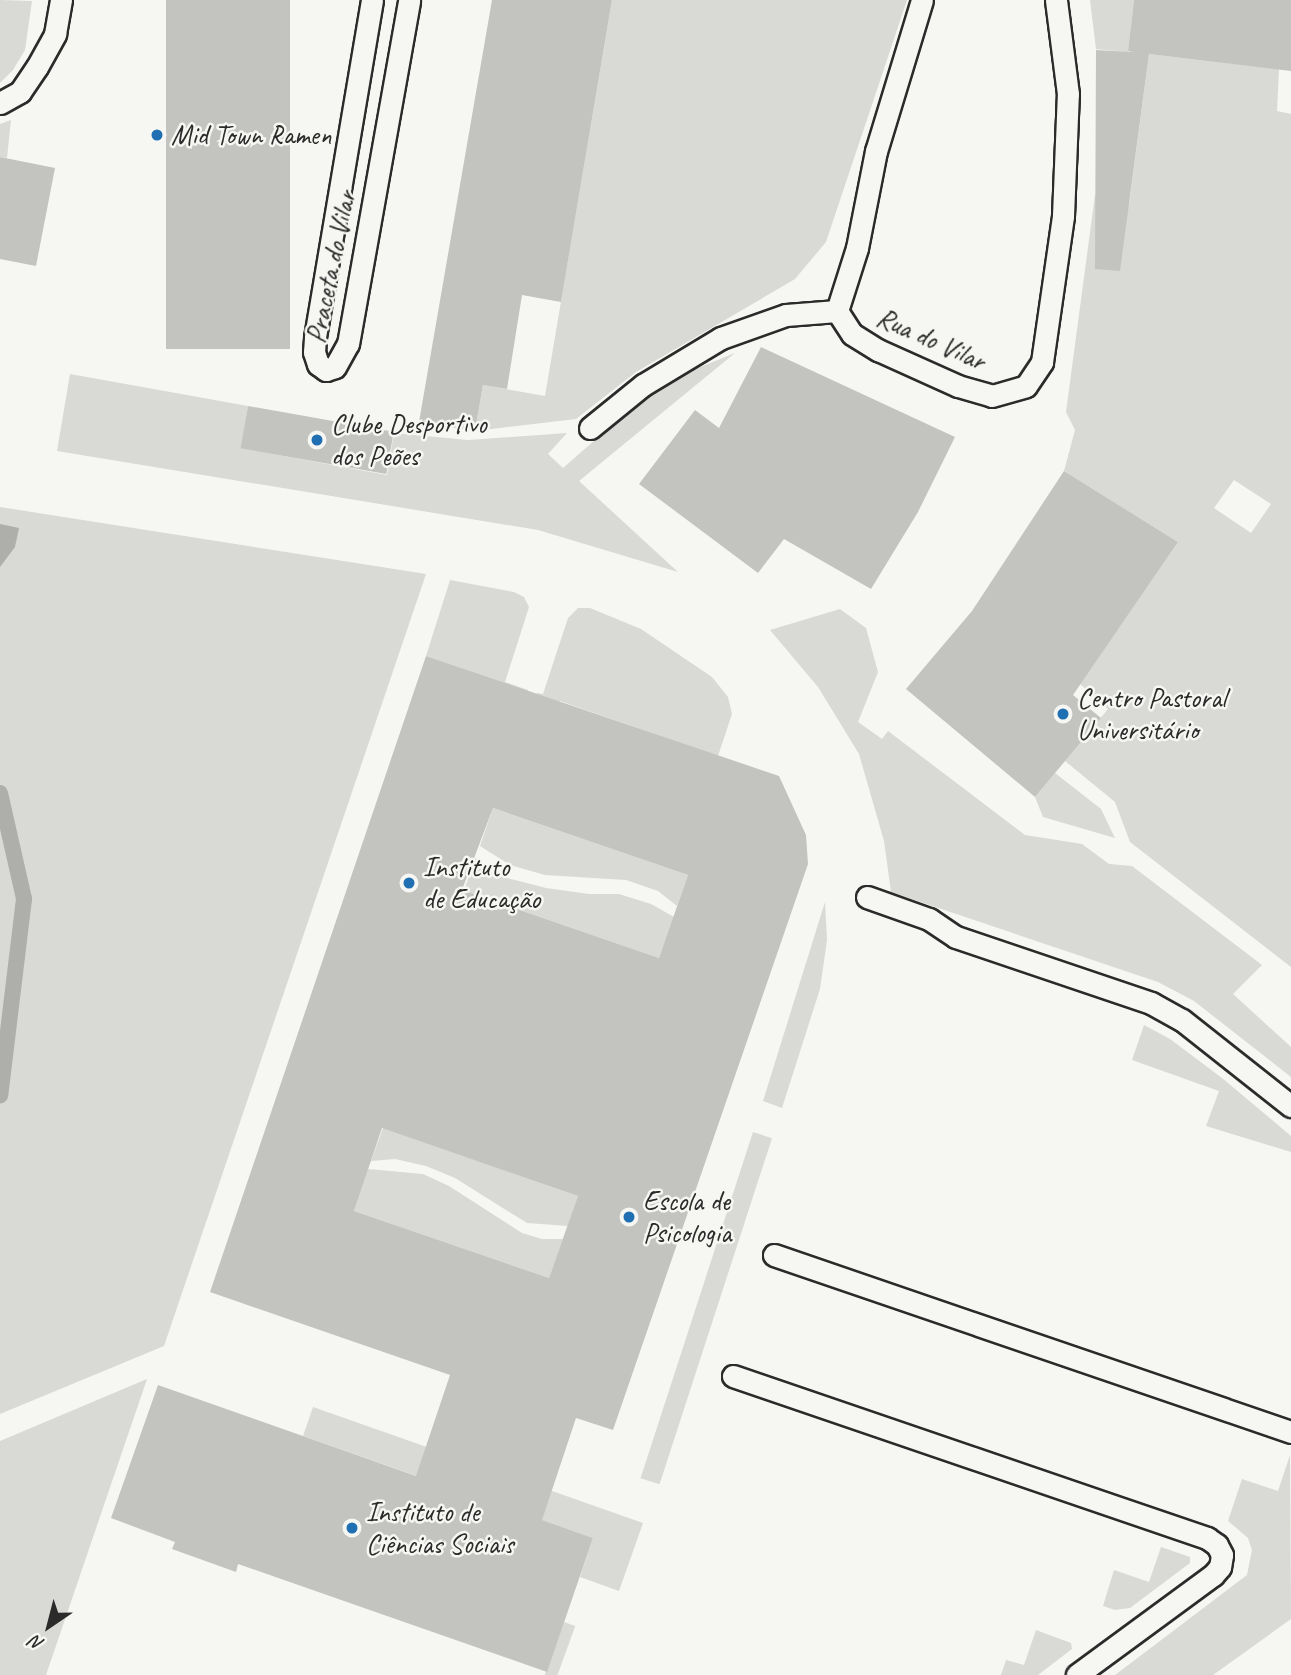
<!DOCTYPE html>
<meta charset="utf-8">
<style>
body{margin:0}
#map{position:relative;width:1291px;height:1675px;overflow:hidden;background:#f6f6f2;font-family:Caveat,sans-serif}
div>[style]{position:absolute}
.green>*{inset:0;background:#d9d9d5;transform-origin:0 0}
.water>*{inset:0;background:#aeaeab}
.stream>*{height:16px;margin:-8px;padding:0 8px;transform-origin:8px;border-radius:8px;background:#aeaeab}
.building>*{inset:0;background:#c3c3c0;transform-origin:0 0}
.roads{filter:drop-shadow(2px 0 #2b2b2b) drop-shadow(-2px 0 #2b2b2b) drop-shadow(0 2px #2b2b2b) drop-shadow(0 -2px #2b2b2b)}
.lane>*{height:21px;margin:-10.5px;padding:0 10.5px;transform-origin:10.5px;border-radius:10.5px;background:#f6f6f2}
.dots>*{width:19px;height:19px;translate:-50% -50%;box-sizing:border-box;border:4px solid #f6f6f2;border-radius:50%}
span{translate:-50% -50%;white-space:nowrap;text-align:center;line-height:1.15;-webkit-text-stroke:5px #f6f6f2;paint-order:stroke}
.poi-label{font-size:28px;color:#2b2b2b}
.left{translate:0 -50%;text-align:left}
.street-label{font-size:28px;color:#2b2b2b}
.north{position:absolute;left:14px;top:1591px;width:70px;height:70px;-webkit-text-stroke:5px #f6f6f2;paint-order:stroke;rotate:215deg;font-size:19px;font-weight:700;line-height:28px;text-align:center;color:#2b2b2b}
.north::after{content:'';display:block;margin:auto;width:24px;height:32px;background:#2b2b2b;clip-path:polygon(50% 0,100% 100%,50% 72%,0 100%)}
</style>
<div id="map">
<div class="green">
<div style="clip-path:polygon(0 0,32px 1px,25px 50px,13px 70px,0 83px)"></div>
<div style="clip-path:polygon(612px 0,907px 0,826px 242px,795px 279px,636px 372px,576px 419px,475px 431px,483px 385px,545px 396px)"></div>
<div style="clip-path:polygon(1090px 0,1134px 0,1128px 52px,1096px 49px)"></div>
<div style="clip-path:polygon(evenodd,1149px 54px,1279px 69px,1277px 111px,1291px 114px,1291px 967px,1130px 842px,1115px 802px,1065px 761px,1108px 709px,1080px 684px,1178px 542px,1064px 471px,1075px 430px,1066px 412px,1095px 195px,1129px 205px,1149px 54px,1234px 480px,1271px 504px,1251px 533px,1214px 508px,1234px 480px)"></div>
<div style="clip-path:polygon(11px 120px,7px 158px,0 157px,0 124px)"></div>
<div style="clip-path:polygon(735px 353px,579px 481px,678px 572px,538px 530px,57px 451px,70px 374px,248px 406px,241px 448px,387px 475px,394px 433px,468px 440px,567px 433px,548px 454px,563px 468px,635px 405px,688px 372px)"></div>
<div style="clip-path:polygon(0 507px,426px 574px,164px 1346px,0 1414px)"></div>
<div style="clip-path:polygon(450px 580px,514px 592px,524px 597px,529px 607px,505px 682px,528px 690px,492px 795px,469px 787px,505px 683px,426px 656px)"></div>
<div style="clip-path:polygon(578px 608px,590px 608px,641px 629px,712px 677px,728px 697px,732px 714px,718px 756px,560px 701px,524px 806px,501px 798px,537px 693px,543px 694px,568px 618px)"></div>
<div style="clip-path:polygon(840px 609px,866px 628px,878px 672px,858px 722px,882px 739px,888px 731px,1025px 835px,1082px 844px,1109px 864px,1132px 866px,1262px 965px,1233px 994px,1291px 1047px,1291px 1077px,1194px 1001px,1158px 982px,891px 892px,884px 841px,859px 754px,818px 687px,770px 630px)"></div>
<div style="clip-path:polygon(1055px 773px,1101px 809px,1115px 838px,1043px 817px,1035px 797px)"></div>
<div style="clip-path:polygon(493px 808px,688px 875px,677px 906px,658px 891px,626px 880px,545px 875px,510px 865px,480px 846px)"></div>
<div style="clip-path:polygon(475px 858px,507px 878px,546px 888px,589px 894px,619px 894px,651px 904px,674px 917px,659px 958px,464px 891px)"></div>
<div style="clip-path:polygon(825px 902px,827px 940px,820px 989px,782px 1108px,763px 1101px)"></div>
<div style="clip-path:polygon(1144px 1025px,1170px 1039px,1222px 1078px,1291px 1136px,1291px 1152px,1206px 1126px,1219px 1091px,1132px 1060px)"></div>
<div style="clip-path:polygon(383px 1128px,578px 1196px,568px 1226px,527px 1223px,455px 1178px,426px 1166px,395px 1159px,371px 1161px)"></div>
<div style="left:753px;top:1132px;width:20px;height:364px;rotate:18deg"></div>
<div style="clip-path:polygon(368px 1169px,423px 1174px,449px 1186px,522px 1233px,542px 1239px,563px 1239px,549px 1278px,354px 1211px)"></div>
<div style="clip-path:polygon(147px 1379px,46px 1675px,0 1675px,0 1441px)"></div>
<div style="clip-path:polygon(313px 1407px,643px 1523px,619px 1591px,580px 1577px,593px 1538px,303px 1436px)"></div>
<div style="clip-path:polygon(1290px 1455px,1291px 1619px,1213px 1675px,1115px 1675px,1247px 1575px,1252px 1550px,1248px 1538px,1228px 1521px,1242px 1479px,1278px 1491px)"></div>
<div style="clip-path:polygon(1161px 1547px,1190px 1557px,1190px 1563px,1130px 1608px,1115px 1610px,1103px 1606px,1114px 1570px,1149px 1582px)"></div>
<div style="left:564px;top:1622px;width:12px;height:56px;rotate:20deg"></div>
<div style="clip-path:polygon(1036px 1630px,1071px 1643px,1072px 1649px,1038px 1675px,1001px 1675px,1006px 1660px,1024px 1665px)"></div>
</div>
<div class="water">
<div style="clip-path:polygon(0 524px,19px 528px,15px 547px,0 567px)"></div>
</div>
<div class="stream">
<div style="left:0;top:793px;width:109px;rotate:77.2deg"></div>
<div style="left:24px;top:899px;width:198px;rotate:96.9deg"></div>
</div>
<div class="building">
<div style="left:166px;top:0;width:124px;height:349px"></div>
<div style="clip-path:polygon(492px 0,612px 0,561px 302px,522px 295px,507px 389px,483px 385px,475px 431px,419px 422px)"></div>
<div style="clip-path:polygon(1134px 0,1291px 0,1291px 71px,1149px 54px,1120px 271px,1095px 269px,1096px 50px,1133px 52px,1128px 51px)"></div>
<div style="clip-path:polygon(0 157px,55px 168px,36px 266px,0 259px)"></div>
<div style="clip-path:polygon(761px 347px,955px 437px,918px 512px,871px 589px,784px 539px,758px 573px,639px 484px,695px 410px,719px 428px)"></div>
<div style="left:248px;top:406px;width:148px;height:43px;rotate:10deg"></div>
<div style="clip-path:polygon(1064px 471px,1178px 542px,1073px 695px,1101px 718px,1035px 797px,906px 689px,972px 611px)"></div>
<div style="clip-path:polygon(evenodd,426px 656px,779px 776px,806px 835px,808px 864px,613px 1430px,576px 1418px,542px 1520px,593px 1538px,547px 1672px,238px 1564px,236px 1572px,172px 1549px,175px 1542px,111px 1518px,158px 1385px,416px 1476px,450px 1375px,210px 1292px,426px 656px,493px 808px,688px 875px,659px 958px,462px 890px,493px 808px,426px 656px,382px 1128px,578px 1196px,549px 1278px,354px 1211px,382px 1128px)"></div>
</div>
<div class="roads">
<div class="lane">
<div style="left:372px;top:0;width:343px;rotate:99.6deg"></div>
<div style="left:315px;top:338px;width:14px;rotate:94deg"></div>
<div style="left:314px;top:352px;width:13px;rotate:72deg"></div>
<div style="left:318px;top:364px;width:10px;rotate:37deg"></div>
<div style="left:326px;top:370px;width:9px;rotate:-18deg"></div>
<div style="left:335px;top:367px;width:26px;rotate:-61deg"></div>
<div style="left:348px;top:344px;width:349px;rotate:-79.9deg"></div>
<div style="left:922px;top:0;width:158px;rotate:106.9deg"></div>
<div style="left:876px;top:151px;width:99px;rotate:101.1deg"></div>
<div style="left:857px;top:248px;width:66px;rotate:107.6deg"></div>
<div style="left:837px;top:311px;width:27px;rotate:57deg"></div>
<div style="left:852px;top:334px;width:31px;rotate:32deg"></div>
<div style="left:878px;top:350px;width:88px;rotate:24.2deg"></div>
<div style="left:958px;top:386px;width:35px;rotate:16deg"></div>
<div style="left:992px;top:396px;width:35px;rotate:-16deg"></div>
<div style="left:1026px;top:386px;width:29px;rotate:-56deg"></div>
<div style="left:1042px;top:362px;width:148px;rotate:-81.8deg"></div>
<div style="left:1063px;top:216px;width:122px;rotate:-87.7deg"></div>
<div style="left:1068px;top:94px;width:95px;rotate:-97.3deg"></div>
<div style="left:0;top:103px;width:23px;rotate:-29deg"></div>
<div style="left:20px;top:92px;width:30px;rotate:-56deg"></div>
<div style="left:37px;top:67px;width:38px;rotate:-61deg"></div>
<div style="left:55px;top:34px;width:35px;rotate:-80deg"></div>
<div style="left:590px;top:428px;width:68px;rotate:-39.1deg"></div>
<div style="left:643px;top:385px;width:91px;rotate:-31.1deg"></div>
<div style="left:721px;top:338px;width:69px;rotate:-19.5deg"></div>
<div style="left:786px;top:315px;width:51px;rotate:-4.5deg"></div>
<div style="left:867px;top:897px;width:66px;rotate:19.5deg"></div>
<div style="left:929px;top:919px;width:32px;rotate:34deg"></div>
<div style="left:956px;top:937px;width:206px;rotate:18.7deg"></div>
<div style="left:1151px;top:1003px;width:35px;rotate:29deg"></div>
<div style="left:1182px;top:1020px;width:139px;rotate:38.3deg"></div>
<div style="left:774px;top:1255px;width:546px;rotate:18.9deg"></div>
<div style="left:733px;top:1376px;width:501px;rotate:18.87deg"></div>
<div style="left:1207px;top:1538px;width:12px;rotate:35deg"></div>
<div style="left:1217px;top:1545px;width:11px;rotate:63deg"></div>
<div style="left:1222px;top:1555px;width:12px;rotate:99deg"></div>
<div style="left:1220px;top:1567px;width:11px;rotate:131deg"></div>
<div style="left:1213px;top:1575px;width:169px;rotate:143.7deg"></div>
</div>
</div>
<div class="dots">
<div style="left:157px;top:135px;background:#1f6fb2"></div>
<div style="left:317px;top:440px;background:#1f6fb2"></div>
<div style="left:1063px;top:714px;background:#1f6fb2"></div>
<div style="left:409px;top:883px;background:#1f6fb2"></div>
<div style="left:629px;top:1217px;background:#1f6fb2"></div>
<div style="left:352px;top:1528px;background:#1f6fb2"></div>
</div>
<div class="poi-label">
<span class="left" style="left:171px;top:135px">Mid Town Ramen</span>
<span class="left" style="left:331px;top:440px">Clube Desportivo<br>dos Peões</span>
<span class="left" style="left:1077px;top:714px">Centro Pastoral<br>Universitário</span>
<span class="left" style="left:423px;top:883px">Instituto<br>de Educação</span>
<span class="left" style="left:643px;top:1217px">Escola de<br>Psicologia</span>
<span class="left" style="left:366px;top:1528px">Instituto de<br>Ciências Sociais</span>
</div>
<div class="street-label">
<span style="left:331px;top:267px;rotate:-78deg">Praceta do Vilar</span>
<span style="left:931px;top:339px;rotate:24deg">Rua do Vilar</span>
</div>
<div class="north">N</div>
</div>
